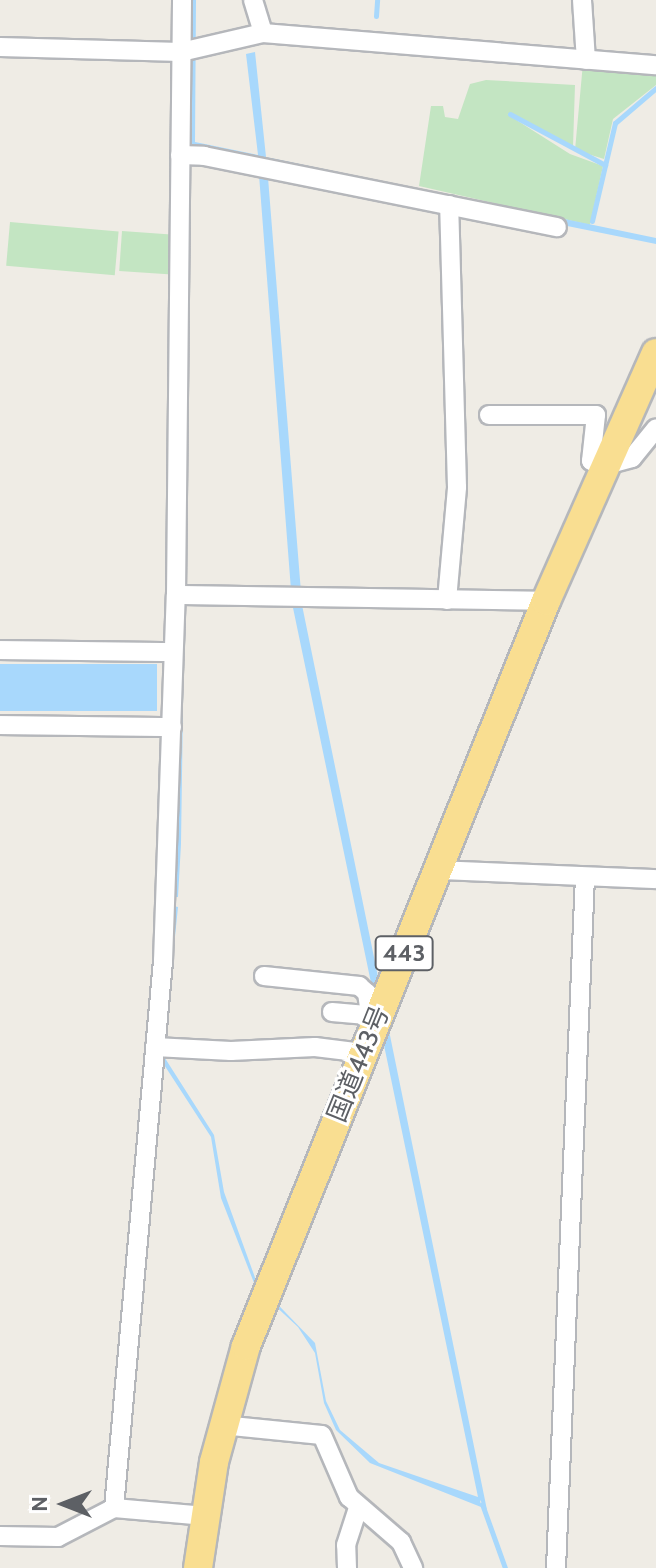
<!DOCTYPE html>
<meta charset="utf-8">
<style>
body{margin:0}
#map{position:relative;width:656px;height:1568px;overflow:hidden;background:#efece5;font-family:Cabin,"Noto Sans JP",sans-serif}
div>[style]{position:absolute}
.green>*{inset:0;background:#c3e5c2;transform-origin:0 0}
.water>*{inset:0;background:#a8d8fc;transform-origin:0 0}
.stream>*{height:5px;margin:-2.5px;padding:0 2.5px;transform-origin:2.5px;border-radius:2.5px;background:#a8d8fc}
.roads{filter:drop-shadow(2px 0 #b5b7bb) drop-shadow(-2px 0 #b5b7bb) drop-shadow(0 2px #b5b7bb) drop-shadow(0 -2px #b5b7bb)}
.minor>*{height:18px;margin:-9px;padding:0 9px;transform-origin:9px;border-radius:9px;background:#fff}
.highway>*{height:28px;margin:-14px;padding:0 14px;transform-origin:14px;border-radius:14px;background:#f9de91}
span{translate:-50% -50%;white-space:nowrap;text-align:center;line-height:1.15;-webkit-text-stroke:6px #fff;paint-order:stroke}
.shield-label span{padding:2px 6px;background:#fff;border:2px solid;border-radius:6px;-webkit-text-stroke-width:0}
.shield-label{font-size:24px;color:#5d6065;font-weight:700}
.street-label{font-size:26px;color:#5d6065}
.north{position:absolute;left:24px;top:1464px;width:80px;height:80px;-webkit-text-stroke:6px #fff;paint-order:stroke;rotate:270deg;font-size:22px;font-weight:700;line-height:32px;text-align:center;color:#5d6065}
.north::after{content:'';display:block;margin:auto;width:28px;height:36px;background:#5d6065;clip-path:polygon(50% 0,100% 100%,50% 72%,0 100%)}
</style>
<div id="map">
<div class="green">
<div style="clip-path:polygon(583px 63px,656px 69px,656px 85px,613px 119px,604px 159px,575px 150px)"></div>
<div style="clip-path:polygon(486px 80px,575px 85px,573px 147px,507px 114px,570px 154px,603px 166px,590px 225px,419px 186px,431px 106px,443px 106px,445px 117px,458px 119px,470px 84px)"></div>
<div style="left:10px;top:222px;width:109px;height:44px;rotate:5deg"></div>
<div style="left:122px;top:231px;width:49px;height:40px;rotate:4deg"></div>
</div>
<div class="water">
<div style="clip-path:polygon(187px 0,196px 0,195px 142px,258px 155px,246px 54px,255px 52px,266px 157px,656px 238px,656px 244px,267px 165px,302px 605px,487px 1510px,480px 1500px,481px 1507px,370px 1463px,336px 1430px,324px 1403px,315px 1353px,298px 1327px,256px 1288px,221px 1198px,211px 1137px,159px 1057px,173px 906px,178px 907px,163px 1055px,214px 1135px,224px 1192px,257px 1283px,315px 1343px,326px 1401px,340px 1430px,379px 1463px,478px 1497px,292px 603px,258px 162px,191px 150px,181px 844px,178px 897px,174px 897px)"></div>
<div style="left:0;top:664px;width:157px;height:47px"></div>
</div>
<div class="stream">
<div style="left:376px;top:16px;width:16px;rotate:-86deg"></div>
<div style="left:510px;top:114px;width:108px;rotate:28.2deg"></div>
<div style="left:592px;top:221px;width:101px;rotate:-76.8deg"></div>
<div style="left:615px;top:123px;width:54px;rotate:-40.5deg"></div>
<div style="left:482px;top:1504px;width:68px;rotate:70.2deg"></div>
</div>
<div class="roads">
<div class="minor">
<div style="left:253px;top:0;width:34px;rotate:73deg"></div>
<div style="left:582px;top:0;width:60px;rotate:86.2deg"></div>
<div style="left:0;top:47px;width:181px;rotate:1.6deg"></div>
<div style="left:181px;top:52px;width:84px;rotate:-13deg"></div>
<div style="left:263px;top:33px;width:394px;rotate:4.7deg"></div>
<div style="left:180px;top:155px;width:24px;rotate:2deg"></div>
<div style="left:204px;top:156px;width:360px;rotate:11.4deg"></div>
<div style="left:489px;top:415px;width:107px"></div>
<div style="left:596px;top:415px;width:46px;rotate:96.2deg"></div>
<div style="left:591px;top:461px;width:16px;rotate:15deg"></div>
<div style="left:606px;top:465px;width:27px;rotate:-15deg"></div>
<div style="left:632px;top:458px;width:38px;rotate:-51deg"></div>
<div style="left:176px;top:595px;width:370px;rotate:0.9deg"></div>
<div style="left:447px;top:600px;width:113px;rotate:-84.9deg"></div>
<div style="left:457px;top:487px;width:282px;rotate:-91.6deg"></div>
<div style="left:0;top:650px;width:173px;rotate:0.7deg"></div>
<div style="left:0;top:725px;width:172px;rotate:0.7deg"></div>
<div style="left:439px;top:870px;width:217px;rotate:2.4deg"></div>
<div style="left:264px;top:976px;width:96px;rotate:6deg"></div>
<div style="left:359px;top:986px;width:11px;rotate:41deg"></div>
<div style="left:367px;top:993px;width:22px;rotate:82deg"></div>
<div style="left:332px;top:1012px;width:46px;rotate:5deg"></div>
<div style="left:155px;top:1047px;width:76px;rotate:3deg"></div>
<div style="left:231px;top:1051px;width:84px;rotate:-2.7deg"></div>
<div style="left:315px;top:1047px;width:48px;rotate:7.1deg"></div>
<div style="left:222px;top:1425px;width:100px;rotate:5.7deg"></div>
<div style="left:322px;top:1435px;width:68px;rotate:66.5deg"></div>
<div style="left:349px;top:1497px;width:69px;rotate:40.9deg"></div>
<div style="left:401px;top:1542px;width:29px;rotate:65deg"></div>
<div style="left:114px;top:1508px;width:549px;rotate:-84.88deg"></div>
<div style="left:163px;top:961px;width:366px;rotate:-88deg"></div>
<div style="left:176px;top:595px;width:595px;rotate:-89.42deg"></div>
<div style="left:0;top:1536px;width:58px;rotate:1deg"></div>
<div style="left:58px;top:1537px;width:63px;rotate:-27.4deg"></div>
<div style="left:114px;top:1508px;width:92px;rotate:5deg"></div>
<div style="left:347px;top:1568px;width:23px;rotate:-92deg"></div>
<div style="left:346px;top:1545px;width:38px;rotate:-72deg"></div>
<div style="left:556px;top:1568px;width:692px;rotate:-87.6deg"></div>
</div>
<div class="highway">
<div style="left:198px;top:1568px;width:107px;rotate:-81.4deg"></div>
<div style="left:214px;top:1462px;width:120px;rotate:-74.6deg"></div>
<div style="left:246px;top:1346px;width:803px;rotate:-68.07deg"></div>
<div style="left:546px;top:601px;width:271px;rotate:-66.1deg"></div>
</div>
</div>
<div class="shield-label">
<span style="left:404px;top:953px">443</span>
</div>
<div class="street-label">
<span style="left:359px;top:1064px;rotate:-68deg">国道443号</span>
</div>
<div class="north">N</div>
</div>
